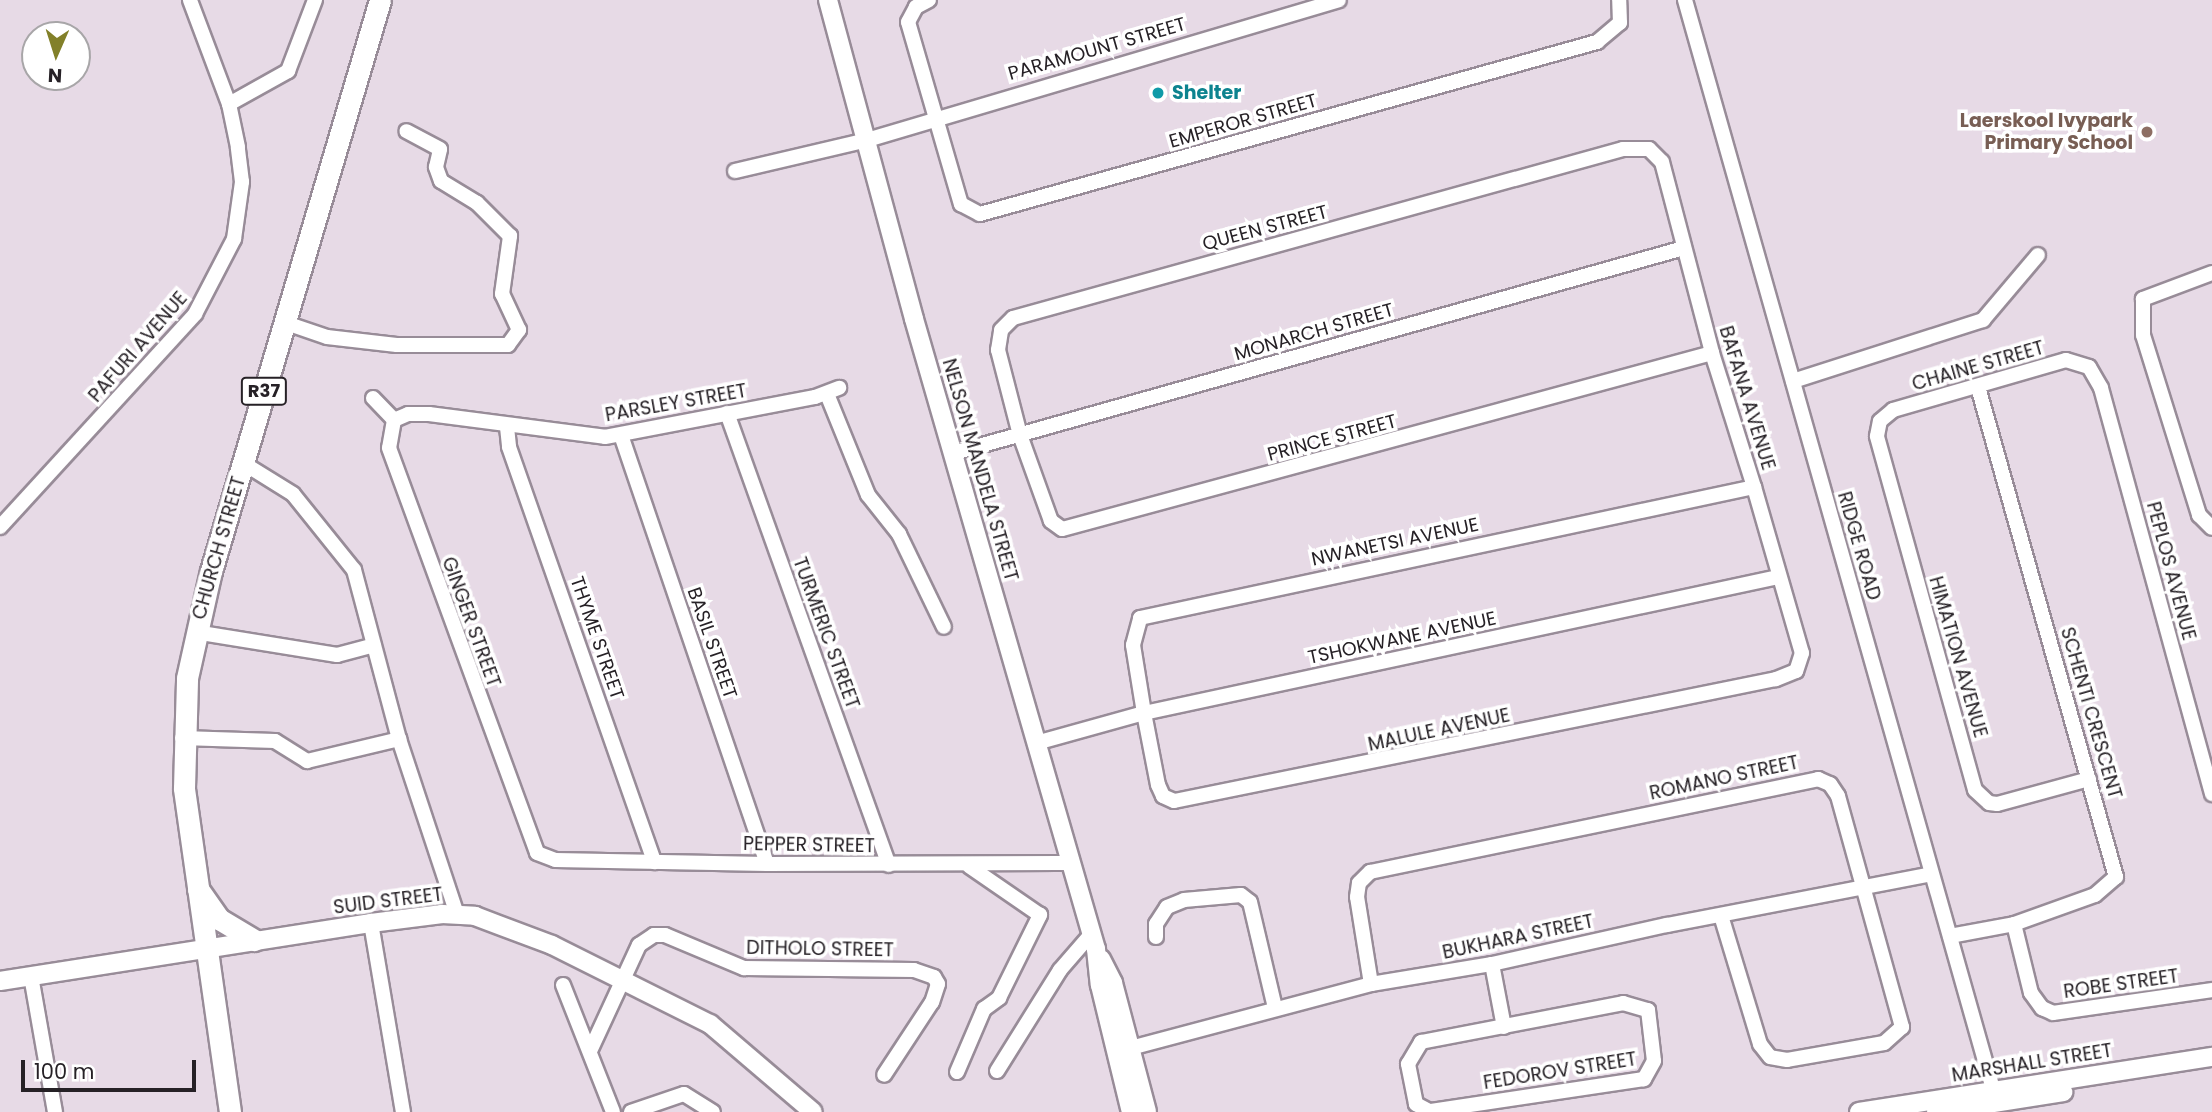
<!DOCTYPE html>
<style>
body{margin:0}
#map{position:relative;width:2212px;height:1112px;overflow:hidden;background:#e7dae6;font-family:Poppins,sans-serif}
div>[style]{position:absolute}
.roads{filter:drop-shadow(2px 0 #988c98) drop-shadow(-2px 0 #988c98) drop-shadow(0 2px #988c98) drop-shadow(0 -2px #988c98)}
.minor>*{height:14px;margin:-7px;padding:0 7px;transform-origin:7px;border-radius:7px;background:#fff}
.tertiary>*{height:18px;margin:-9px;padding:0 9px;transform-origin:9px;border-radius:9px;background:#fff}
.primary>*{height:21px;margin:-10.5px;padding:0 10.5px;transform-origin:10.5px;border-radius:10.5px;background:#fff}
.dots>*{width:19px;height:19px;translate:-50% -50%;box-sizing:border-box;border:4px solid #fff;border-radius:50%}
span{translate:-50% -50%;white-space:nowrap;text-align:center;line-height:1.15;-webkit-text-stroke:7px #fff;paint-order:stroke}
.shield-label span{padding:2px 5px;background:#fff;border:2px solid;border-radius:5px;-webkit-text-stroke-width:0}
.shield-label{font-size:18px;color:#262126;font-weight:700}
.street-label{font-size:19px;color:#262126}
.culture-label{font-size:19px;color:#0d838f;font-weight:700}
.left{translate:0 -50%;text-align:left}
.education-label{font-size:19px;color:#785e54;font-weight:700}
.right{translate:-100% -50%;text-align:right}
.north{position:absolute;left:21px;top:21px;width:70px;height:70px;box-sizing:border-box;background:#fff;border:2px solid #a8a6a8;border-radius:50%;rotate:183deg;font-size:19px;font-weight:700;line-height:28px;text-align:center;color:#262126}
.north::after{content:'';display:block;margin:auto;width:24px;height:32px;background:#828029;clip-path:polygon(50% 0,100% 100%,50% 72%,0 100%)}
.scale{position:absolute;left:21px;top:1060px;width:175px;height:32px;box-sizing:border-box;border:4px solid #262126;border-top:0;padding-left:9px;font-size:21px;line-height:24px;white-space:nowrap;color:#262126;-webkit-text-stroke:5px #fff;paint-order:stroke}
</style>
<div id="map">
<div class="roads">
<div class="minor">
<div style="left:929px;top:0;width:15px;rotate:152deg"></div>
<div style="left:916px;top:7px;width:17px;rotate:118deg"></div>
<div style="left:908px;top:22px;width:190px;rotate:73.8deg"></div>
<div style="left:961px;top:204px;width:21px;rotate:28deg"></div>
<div style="left:980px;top:214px;width:641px;rotate:-15.58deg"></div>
<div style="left:1597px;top:42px;width:30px;rotate:-40deg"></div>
<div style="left:1620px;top:23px;width:23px;rotate:-92deg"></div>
<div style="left:1685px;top:0;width:1143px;rotate:74.21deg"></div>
<div style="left:229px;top:104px;width:68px;rotate:-29.2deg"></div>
<div style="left:288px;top:71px;width:76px;rotate:-69.2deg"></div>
<div style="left:735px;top:171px;width:136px;rotate:-13.2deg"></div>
<div style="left:867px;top:140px;width:492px;rotate:-16.5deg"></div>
<div style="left:2212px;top:273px;width:74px;rotate:159.4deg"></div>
<div style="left:2143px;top:299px;width:36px;rotate:90deg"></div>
<div style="left:2143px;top:335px;width:189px;rotate:72.7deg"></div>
<div style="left:2199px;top:515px;width:18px;rotate:45deg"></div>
<div style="left:286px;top:323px;width:43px;rotate:18.9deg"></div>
<div style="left:327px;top:337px;width:70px;rotate:6.5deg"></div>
<div style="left:397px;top:345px;width:111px"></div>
<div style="left:508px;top:345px;width:19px;rotate:-54deg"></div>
<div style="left:519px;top:330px;width:40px;rotate:-115deg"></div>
<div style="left:502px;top:294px;width:59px;rotate:-82.1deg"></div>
<div style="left:510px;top:236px;width:47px;rotate:-135deg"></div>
<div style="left:477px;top:203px;width:42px;rotate:-148.6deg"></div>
<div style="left:441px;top:181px;width:15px;rotate:-110deg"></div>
<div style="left:436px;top:167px;width:18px;rotate:-77deg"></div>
<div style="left:440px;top:149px;width:38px;rotate:-152deg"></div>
<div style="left:1712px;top:353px;width:673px;rotate:164.85deg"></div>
<div style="left:1062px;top:529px;width:14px;rotate:-144deg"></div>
<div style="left:1051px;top:521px;width:91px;rotate:-109.8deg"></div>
<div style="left:1020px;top:435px;width:88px;rotate:-104.5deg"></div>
<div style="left:998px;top:350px;width:20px;rotate:-81deg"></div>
<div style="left:1001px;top:330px;width:17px;rotate:-45deg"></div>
<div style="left:1013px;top:318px;width:633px;rotate:-15.49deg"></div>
<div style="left:1623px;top:149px;width:26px"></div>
<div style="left:1649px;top:149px;width:18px;rotate:45deg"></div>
<div style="left:1662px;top:162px;width:197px;rotate:75.3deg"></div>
<div style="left:1712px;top:353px;width:140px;rotate:72.6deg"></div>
<div style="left:1754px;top:487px;width:173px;rotate:73.9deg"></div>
<div style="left:1802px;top:653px;width:19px;rotate:108deg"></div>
<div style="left:1796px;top:671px;width:22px;rotate:158deg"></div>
<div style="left:1776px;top:679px;width:614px;rotate:168.54deg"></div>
<div style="left:1174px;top:801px;width:12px;rotate:-156deg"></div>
<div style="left:1163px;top:796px;width:12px;rotate:-114deg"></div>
<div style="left:1158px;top:785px;width:73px;rotate:-101deg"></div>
<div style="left:1144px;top:713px;width:69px;rotate:-99.2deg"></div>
<div style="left:1133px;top:645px;width:28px;rotate:-75deg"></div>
<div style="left:1140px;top:618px;width:628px;rotate:-12.04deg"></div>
<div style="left:1793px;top:381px;width:200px;rotate:-17.8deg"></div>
<div style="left:1983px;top:320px;width:85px;rotate:-49.8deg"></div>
<div style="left:827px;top:394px;width:109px;rotate:67.9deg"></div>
<div style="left:868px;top:495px;width:50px;rotate:51.5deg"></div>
<div style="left:899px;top:534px;width:103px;rotate:64.2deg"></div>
<div style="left:373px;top:398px;width:30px;rotate:46deg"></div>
<div style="left:727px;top:413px;width:480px;rotate:70.3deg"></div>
<div style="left:394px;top:420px;width:28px;rotate:100deg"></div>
<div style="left:389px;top:448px;width:431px;rotate:69.9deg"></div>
<div style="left:537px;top:853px;width:19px;rotate:21deg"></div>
<div style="left:555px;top:860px;width:212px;rotate:1.1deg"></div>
<div style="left:767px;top:864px;width:305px;rotate:-0.2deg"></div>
<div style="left:394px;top:420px;width:15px;rotate:-23deg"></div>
<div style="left:408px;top:414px;width:21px"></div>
<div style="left:429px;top:414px;width:177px;rotate:7.4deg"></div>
<div style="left:605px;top:437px;width:214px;rotate:-10.8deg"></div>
<div style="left:815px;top:397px;width:26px;rotate:-21deg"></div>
<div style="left:507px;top:427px;width:20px;rotate:84deg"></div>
<div style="left:509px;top:447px;width:440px;rotate:70.7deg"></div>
<div style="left:621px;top:435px;width:453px;rotate:71.2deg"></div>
<div style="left:954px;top:453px;width:758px;rotate:-15.69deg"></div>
<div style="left:0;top:527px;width:289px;rotate:-47.5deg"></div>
<div style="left:195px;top:314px;width:85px;rotate:-62.5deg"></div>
<div style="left:234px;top:239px;width:58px;rotate:-82deg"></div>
<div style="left:242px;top:182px;width:35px;rotate:-97deg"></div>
<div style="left:238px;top:147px;width:44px;rotate:-101.8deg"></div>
<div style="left:229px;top:104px;width:111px;rotate:-110.6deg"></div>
<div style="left:195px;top:632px;width:144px;rotate:9.2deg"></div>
<div style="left:337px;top:655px;width:38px;rotate:-15deg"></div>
<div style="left:182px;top:738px;width:93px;rotate:1.8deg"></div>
<div style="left:275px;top:741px;width:38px;rotate:32deg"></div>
<div style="left:307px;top:761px;width:95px;rotate:-13.4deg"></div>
<div style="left:399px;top:739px;width:175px;rotate:-104.9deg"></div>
<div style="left:354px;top:570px;width:97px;rotate:-128.8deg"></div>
<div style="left:293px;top:494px;width:59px;rotate:-148.2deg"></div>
<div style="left:399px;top:739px;width:184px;rotate:71.7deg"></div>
<div style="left:1036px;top:743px;width:112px;rotate:-15.5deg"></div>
<div style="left:1144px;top:713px;width:648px;rotate:-12.11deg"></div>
<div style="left:2089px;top:779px;width:95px;rotate:164.8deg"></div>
<div style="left:1997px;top:804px;width:8px;rotate:-173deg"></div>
<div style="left:1989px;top:803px;width:19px;rotate:-137deg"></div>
<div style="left:1975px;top:790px;width:367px;rotate:-105.5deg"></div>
<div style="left:1877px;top:436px;width:15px;rotate:-79deg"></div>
<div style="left:1880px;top:421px;width:17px;rotate:-40deg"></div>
<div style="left:1893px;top:410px;width:180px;rotate:-16.1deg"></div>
<div style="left:2066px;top:360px;width:24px;rotate:17deg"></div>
<div style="left:2089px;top:367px;width:24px;rotate:60deg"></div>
<div style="left:2101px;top:388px;width:421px;rotate:74.7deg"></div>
<div style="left:371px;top:923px;width:192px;rotate:80.4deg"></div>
<div style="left:2014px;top:924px;width:71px;rotate:76.2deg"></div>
<div style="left:2031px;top:993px;width:19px;rotate:54deg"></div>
<div style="left:2042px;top:1008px;width:12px;rotate:24deg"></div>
<div style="left:2053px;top:1013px;width:161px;rotate:-8.2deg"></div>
<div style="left:1950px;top:936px;width:65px;rotate:-10.6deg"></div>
<div style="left:2014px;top:924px;width:86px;rotate:-19.7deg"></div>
<div style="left:2095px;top:895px;width:28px;rotate:-41deg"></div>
<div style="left:2116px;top:877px;width:509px;rotate:-105.73deg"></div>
<div style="left:1156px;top:937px;width:13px;rotate:-90deg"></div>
<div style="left:1156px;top:924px;width:20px;rotate:-57deg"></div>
<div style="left:1167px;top:907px;width:18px;rotate:-22deg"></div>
<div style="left:1184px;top:900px;width:57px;rotate:-5deg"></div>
<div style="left:1241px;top:895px;width:11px;rotate:38deg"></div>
<div style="left:1250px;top:902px;width:109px;rotate:76.7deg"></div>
<div style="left:1492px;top:964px;width:64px;rotate:79.2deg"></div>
<div style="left:31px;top:976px;width:138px;rotate:80deg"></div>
<div style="left:1371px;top:984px;width:88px;rotate:-99.1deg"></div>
<div style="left:1357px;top:897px;width:14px;rotate:-82deg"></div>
<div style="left:1359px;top:883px;width:16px;rotate:-45deg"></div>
<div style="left:1370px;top:872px;width:458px;rotate:-11.7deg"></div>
<div style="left:1818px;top:779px;width:13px;rotate:23deg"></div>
<div style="left:1830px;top:784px;width:14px;rotate:56deg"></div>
<div style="left:1838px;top:796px;width:240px;rotate:74.5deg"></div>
<div style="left:1902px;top:1027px;width:24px;rotate:138deg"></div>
<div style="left:1884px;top:1043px;width:98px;rotate:170.1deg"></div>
<div style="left:1787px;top:1060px;width:17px;rotate:-170deg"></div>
<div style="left:1770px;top:1057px;width:16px;rotate:-128deg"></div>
<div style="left:1760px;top:1044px;width:134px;rotate:-106.9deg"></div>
<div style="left:563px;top:985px;width:136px;rotate:68.5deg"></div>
<div style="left:1623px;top:1003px;width:26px;rotate:16deg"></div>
<div style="left:1648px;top:1010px;width:51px;rotate:83.3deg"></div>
<div style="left:1654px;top:1061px;width:21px;rotate:119deg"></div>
<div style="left:1644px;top:1079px;width:217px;rotate:171.5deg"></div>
<div style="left:1429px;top:1111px;width:15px;rotate:-152deg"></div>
<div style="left:1416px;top:1104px;width:41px;rotate:-101.3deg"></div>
<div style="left:1408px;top:1064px;width:26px;rotate:-59deg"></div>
<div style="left:1421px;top:1042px;width:206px;rotate:-10.9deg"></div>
<div style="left:1123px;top:1050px;width:257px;rotate:-14.9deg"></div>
<div style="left:1371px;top:984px;width:123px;rotate:-9.4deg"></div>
<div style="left:1492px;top:964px;width:179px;rotate:-12.6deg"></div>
<div style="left:1667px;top:925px;width:269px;rotate:-10.9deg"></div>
<div style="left:590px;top:1051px;width:117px;rotate:-65.2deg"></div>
<div style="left:639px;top:945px;width:18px;rotate:-34deg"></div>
<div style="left:654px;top:935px;width:11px"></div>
<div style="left:665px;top:935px;width:86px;rotate:22.7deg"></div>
<div style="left:744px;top:968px;width:170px;rotate:0.7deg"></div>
<div style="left:914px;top:970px;width:21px;rotate:19deg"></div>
<div style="left:934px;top:977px;width:8px;rotate:60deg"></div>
<div style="left:938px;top:984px;width:19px;rotate:108deg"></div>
<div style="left:932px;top:1002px;width:87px;rotate:123.3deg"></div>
<div style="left:997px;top:1071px;width:119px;rotate:-58deg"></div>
<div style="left:1060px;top:970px;width:49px;rotate:-49.1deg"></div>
<div style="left:957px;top:1072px;width:69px;rotate:-66.8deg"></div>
<div style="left:984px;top:1009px;width:19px;rotate:-36deg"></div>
<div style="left:999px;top:998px;width:93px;rotate:-63.7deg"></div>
<div style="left:1040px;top:915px;width:86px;rotate:-145.4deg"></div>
<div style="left:631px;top:1112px;width:56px;rotate:-18.8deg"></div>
<div style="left:684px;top:1094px;width:34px;rotate:32deg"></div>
</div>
<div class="tertiary">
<div style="left:828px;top:0;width:330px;rotate:74.9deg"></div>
<div style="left:914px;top:319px;width:656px;rotate:73.89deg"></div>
<div style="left:1096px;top:949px;width:36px;rotate:84deg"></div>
<div style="left:1100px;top:985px;width:131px;rotate:76.3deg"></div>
<div style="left:1101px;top:959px;width:27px;rotate:63deg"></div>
<div style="left:1113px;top:983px;width:133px;rotate:75.2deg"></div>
<div style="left:0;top:981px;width:376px;rotate:-8.9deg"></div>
<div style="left:371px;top:923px;width:72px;rotate:-7.2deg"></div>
<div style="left:442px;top:914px;width:33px;rotate:3deg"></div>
<div style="left:475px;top:916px;width:82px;rotate:20.6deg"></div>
<div style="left:552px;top:945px;width:177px;rotate:26.6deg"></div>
<div style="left:710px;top:1024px;width:135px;rotate:40.5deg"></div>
<div style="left:1859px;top:1112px;width:357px;rotate:-8.9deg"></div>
<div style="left:1936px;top:1112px;width:129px;rotate:-8.9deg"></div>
</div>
<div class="primary">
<div style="left:198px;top:889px;width:37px;rotate:55deg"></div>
<div style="left:219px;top:919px;width:41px;rotate:31deg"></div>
<div style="left:230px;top:1112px;width:327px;rotate:-98.1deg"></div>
<div style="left:184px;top:788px;width:110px;rotate:-88.4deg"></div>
<div style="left:187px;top:678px;width:110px;rotate:-77.4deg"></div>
<div style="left:211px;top:571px;width:595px;rotate:-73.51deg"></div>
</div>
</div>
<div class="dots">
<div style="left:1158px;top:93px;background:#0f9aa8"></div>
<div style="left:2147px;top:132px;background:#8d6e63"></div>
</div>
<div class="shield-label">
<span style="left:264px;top:391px">R37</span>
</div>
<div class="street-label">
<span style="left:1097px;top:49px;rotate:-16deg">PARAMOUNT STREET</span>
<span style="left:1243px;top:121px;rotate:-16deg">EMPEROR STREET</span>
<span style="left:1265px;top:228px;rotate:-15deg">QUEEN STREET</span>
<span style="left:1314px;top:332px;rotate:-16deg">MONARCH STREET</span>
<span style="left:138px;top:347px;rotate:-49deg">PAFURI AVENUE</span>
<span style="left:1978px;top:366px;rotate:-16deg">CHAINE STREET</span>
<span style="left:1747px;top:398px;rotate:73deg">BAFANA AVENUE</span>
<span style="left:676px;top:403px;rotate:-10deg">PARSLEY STREET</span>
<span style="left:1332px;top:438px;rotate:-15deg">PRINCE STREET</span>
<span style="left:980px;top:470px;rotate:74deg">NELSON MANDELA STREET</span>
<span style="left:1395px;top:542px;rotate:-12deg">NWANETSI AVENUE</span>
<span style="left:1859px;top:546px;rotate:74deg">RIDGE ROAD</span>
<span style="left:219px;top:548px;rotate:-74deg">CHURCH STREET</span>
<span style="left:2171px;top:571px;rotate:75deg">PEPLOS AVENUE</span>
<span style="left:471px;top:622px;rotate:70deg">GINGER STREET</span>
<span style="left:826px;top:633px;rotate:70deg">TURMERIC STREET</span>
<span style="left:597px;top:638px;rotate:71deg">THYME STREET</span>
<span style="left:1402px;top:638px;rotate:-12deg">TSHOKWANE AVENUE</span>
<span style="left:712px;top:643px;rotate:71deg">BASIL STREET</span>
<span style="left:1958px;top:657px;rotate:74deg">HIMATION AVENUE</span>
<span style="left:2091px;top:713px;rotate:74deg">SCHENTI CRESCENT</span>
<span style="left:1439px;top:730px;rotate:-12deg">MALULE AVENUE</span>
<span style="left:1724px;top:778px;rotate:-12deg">ROMANO STREET</span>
<span style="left:809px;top:845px;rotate:1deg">PEPPER STREET</span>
<span style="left:388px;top:901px;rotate:-7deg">SUID STREET</span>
<span style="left:1518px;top:937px;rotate:-12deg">BUKHARA STREET</span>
<span style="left:820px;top:949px;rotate:1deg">DITHOLO STREET</span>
<span style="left:2121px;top:984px;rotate:-8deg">ROBE STREET</span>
<span style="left:2032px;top:1063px;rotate:-9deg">MARSHALL STREET</span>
<span style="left:1560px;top:1071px;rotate:-9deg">FEDOROV STREET</span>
</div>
<div class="culture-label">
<span class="left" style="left:1172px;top:93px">Shelter</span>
</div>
<div class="education-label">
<span class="right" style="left:2133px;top:132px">Laerskool Ivypark<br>Primary School</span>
</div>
<div class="north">N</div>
<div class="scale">100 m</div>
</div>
